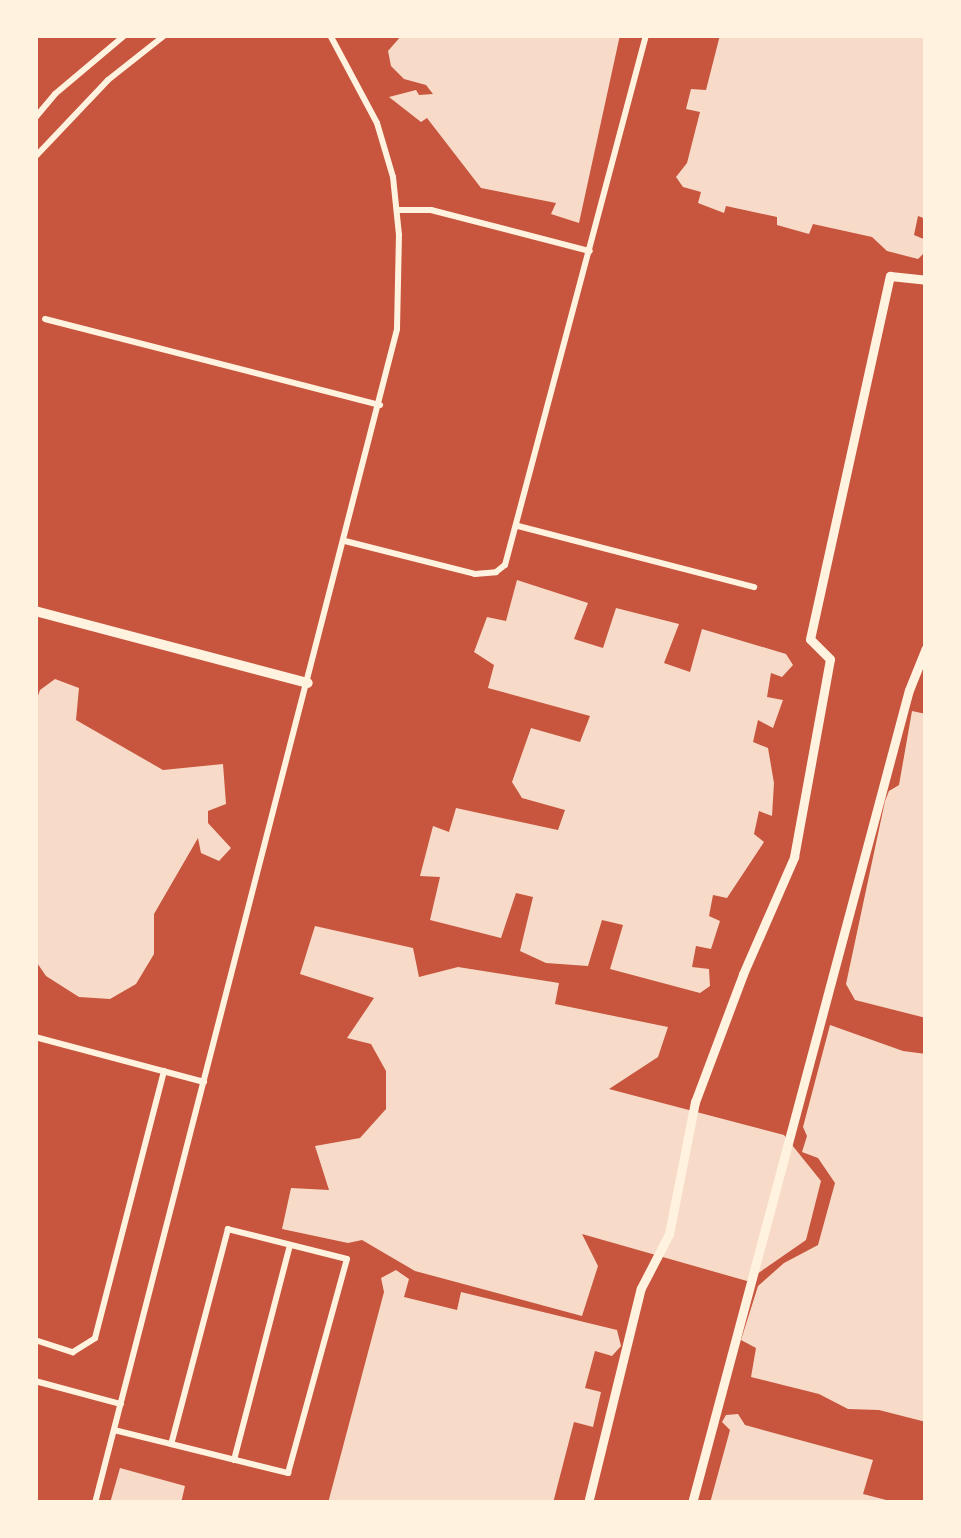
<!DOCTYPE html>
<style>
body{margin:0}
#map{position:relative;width:961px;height:1538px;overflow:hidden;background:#c8553d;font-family:"DejaVu Sans",sans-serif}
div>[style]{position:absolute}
.building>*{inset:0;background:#f7dbc8}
.service>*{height:6px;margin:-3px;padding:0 3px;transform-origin:3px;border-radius:3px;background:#fff3e0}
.pedestrian>*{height:9px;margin:-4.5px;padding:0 4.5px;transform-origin:4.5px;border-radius:4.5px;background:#fff3e0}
.minor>*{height:10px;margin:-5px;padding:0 5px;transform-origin:5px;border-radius:5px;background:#fff3e0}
span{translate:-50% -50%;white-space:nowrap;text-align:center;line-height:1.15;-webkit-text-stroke:10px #fff3e0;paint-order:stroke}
.frame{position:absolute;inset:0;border:38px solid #fff3e0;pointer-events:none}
</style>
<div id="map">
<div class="building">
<div style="clip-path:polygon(402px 35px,620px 35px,579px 223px,551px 214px,556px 203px,481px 188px,427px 118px,421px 122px,389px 97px,416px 90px,419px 95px,433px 94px,426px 85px,404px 79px,391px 66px,388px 51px)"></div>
<div style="clip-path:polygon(720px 35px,926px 35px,926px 219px,918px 216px,914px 235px,926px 240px,926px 251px,918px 259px,887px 251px,872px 237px,813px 224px,809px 234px,777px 225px,777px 217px,726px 206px,724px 213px,698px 203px,701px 192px,683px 187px,676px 177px,687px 163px,700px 112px,686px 109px,691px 89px,706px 90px)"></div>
<div style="clip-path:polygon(517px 580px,588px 603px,574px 639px,603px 648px,616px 608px,679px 624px,664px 663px,690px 672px,702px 629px,786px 654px,793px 665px,782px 677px,771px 673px,767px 697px,783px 700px,773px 728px,758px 720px,753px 742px,768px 748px,774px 783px,772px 816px,759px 811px,754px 834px,764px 842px,727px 898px,713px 895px,709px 916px,720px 921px,711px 949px,696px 946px,692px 967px,709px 969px,710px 986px,700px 993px,610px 969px,623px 925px,602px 920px,588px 966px,546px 963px,520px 951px,533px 897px,516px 893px,501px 938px,430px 920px,440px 877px,420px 876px,433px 826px,449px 832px,456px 808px,558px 830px,565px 810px,522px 798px,512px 782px,531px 728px,580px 742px,590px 716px,488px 688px,494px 665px,474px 652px,487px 617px,506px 621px)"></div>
<div style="clip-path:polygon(55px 679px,79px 688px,76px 720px,163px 770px,223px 764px,226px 804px,208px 811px,208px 823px,231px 848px,219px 861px,201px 853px,198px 838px,154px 914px,154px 954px,136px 984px,110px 999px,79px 997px,46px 976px,35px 960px,35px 704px,40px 690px)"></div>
<div style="clip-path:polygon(912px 711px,926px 714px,926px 1018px,855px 1000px,846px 984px,885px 801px,889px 791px,899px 785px)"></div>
<div style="clip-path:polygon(315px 926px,413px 948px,419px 977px,458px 967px,559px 983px,555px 1004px,668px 1027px,658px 1057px,609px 1089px,784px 1135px,821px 1181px,806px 1240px,747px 1281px,582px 1234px,598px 1266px,582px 1316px,415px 1271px,362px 1240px,348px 1243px,282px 1229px,291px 1188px,329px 1190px,315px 1146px,360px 1138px,386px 1109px,386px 1071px,371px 1044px,347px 1038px,374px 998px,300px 974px)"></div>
<div style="clip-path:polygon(830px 1025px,903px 1051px,926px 1054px,926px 1422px,879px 1410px,848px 1409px,819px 1394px,751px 1377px,756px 1348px,741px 1340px,758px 1286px,784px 1263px,818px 1245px,835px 1183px,818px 1158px,802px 1152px,807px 1136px,803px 1127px)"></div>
<div style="clip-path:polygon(396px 1270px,409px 1279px,404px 1297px,457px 1310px,461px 1292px,617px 1330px,621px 1346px,612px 1356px,595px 1351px,585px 1388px,601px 1392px,593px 1427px,574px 1422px,553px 1503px,328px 1503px,384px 1292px,381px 1278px)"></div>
<div style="clip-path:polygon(738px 1414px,745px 1425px,873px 1460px,863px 1494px,898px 1503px,710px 1503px,730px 1430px,722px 1422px,726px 1415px)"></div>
<div style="clip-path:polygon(120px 1468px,185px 1486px,181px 1503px,110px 1503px)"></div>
</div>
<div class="service">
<div style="left:35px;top:118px;width:31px;rotate:-50deg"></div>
<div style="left:55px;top:94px;width:92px;rotate:-40.1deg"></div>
<div style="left:35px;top:157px;width:106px;rotate:-46.5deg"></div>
<div style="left:108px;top:80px;width:73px;rotate:-38.3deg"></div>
<div style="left:397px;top:210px;width:34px"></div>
<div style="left:431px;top:210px;width:164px;rotate:14.5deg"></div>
<div style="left:45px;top:319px;width:346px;rotate:14.4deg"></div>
<div style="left:518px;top:526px;width:244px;rotate:14.5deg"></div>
<div style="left:345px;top:541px;width:134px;rotate:14.2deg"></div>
<div style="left:475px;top:574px;width:21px;rotate:-5deg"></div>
<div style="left:496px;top:572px;width:11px;rotate:-38deg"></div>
<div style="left:505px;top:565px;width:548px;rotate:-75.1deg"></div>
<div style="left:35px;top:1037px;width:175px;rotate:14.9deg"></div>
<div style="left:35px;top:1340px;width:40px;rotate:18deg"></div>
<div style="left:73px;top:1352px;width:26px;rotate:-32deg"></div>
<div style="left:95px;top:1338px;width:276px;rotate:-75.5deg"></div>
<div style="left:35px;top:1381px;width:89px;rotate:15deg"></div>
<div style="left:114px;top:1430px;width:59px;rotate:13.8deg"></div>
<div style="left:171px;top:1444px;width:121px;rotate:13.9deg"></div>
<div style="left:288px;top:1473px;width:222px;rotate:-74.6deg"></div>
<div style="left:347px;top:1259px;width:123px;rotate:-165.9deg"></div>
<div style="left:228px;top:1229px;width:222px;rotate:104.8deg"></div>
<div style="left:234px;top:1460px;width:222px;rotate:-75.4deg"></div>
<div style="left:95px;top:1503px;width:1212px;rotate:-75.57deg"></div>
<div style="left:397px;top:329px;width:94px;rotate:-88.8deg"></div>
<div style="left:399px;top:235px;width:58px;rotate:-95.9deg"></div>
<div style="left:393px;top:177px;width:56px;rotate:-106.5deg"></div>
<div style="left:377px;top:123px;width:100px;rotate:-118.1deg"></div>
</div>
<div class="pedestrian">
<div style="left:588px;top:1503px;width:221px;rotate:-76.2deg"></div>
<div style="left:641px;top:1288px;width:61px;rotate:-62.6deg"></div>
<div style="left:669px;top:1234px;width:135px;rotate:-78.9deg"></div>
<div style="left:695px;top:1102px;width:137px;rotate:-69.4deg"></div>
<div style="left:743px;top:974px;width:128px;rotate:-66.4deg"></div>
<div style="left:794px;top:857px;width:201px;rotate:-79.7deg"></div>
<div style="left:830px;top:659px;width:28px;rotate:-135deg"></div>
<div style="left:810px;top:639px;width:372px;rotate:-77.6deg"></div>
<div style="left:890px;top:276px;width:36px;rotate:6deg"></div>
<div style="left:692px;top:1503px;width:841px;rotate:-75.06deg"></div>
<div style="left:909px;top:690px;width:45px;rotate:-68deg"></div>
</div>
<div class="minor">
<div style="left:35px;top:611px;width:282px;rotate:14.8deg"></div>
</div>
<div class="frame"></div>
</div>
